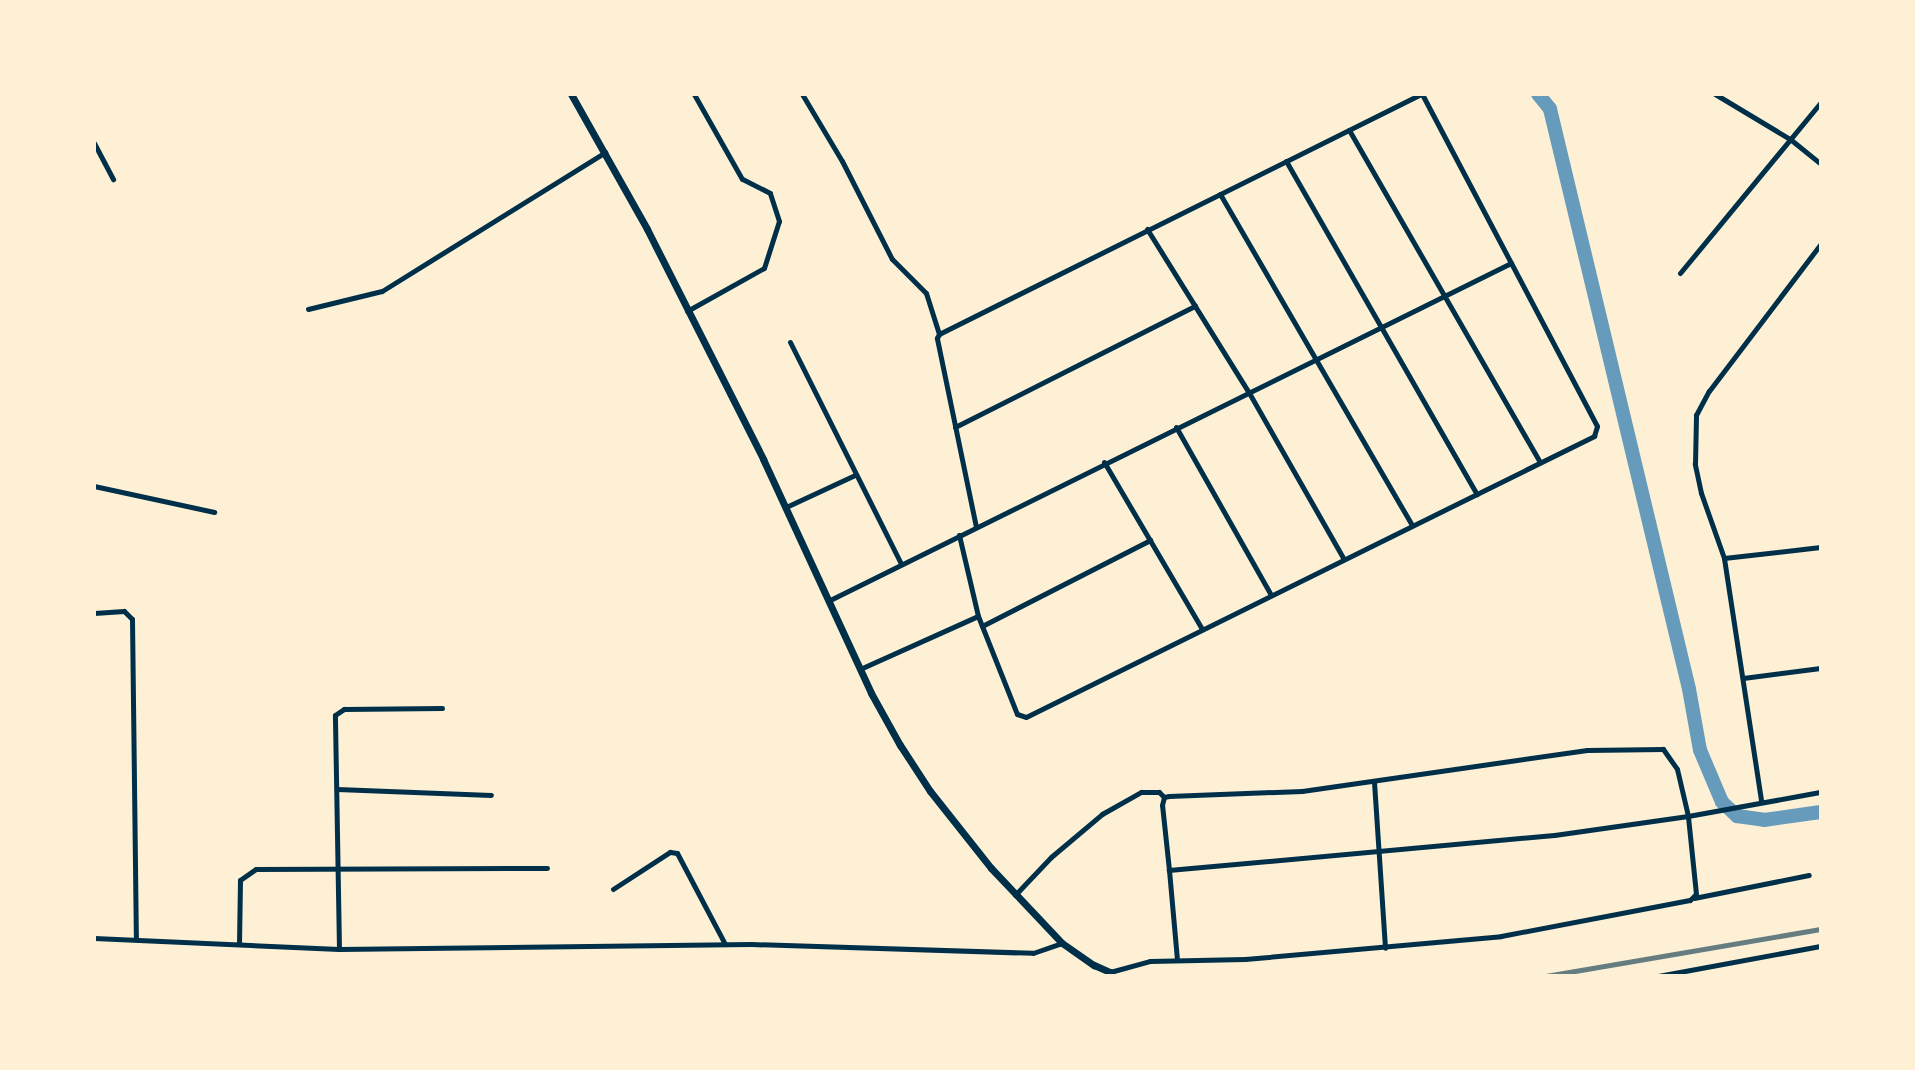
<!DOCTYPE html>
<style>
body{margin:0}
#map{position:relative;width:1915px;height:1070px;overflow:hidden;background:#fdf0d5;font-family:Commissioner,sans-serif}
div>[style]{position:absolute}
.canal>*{height:14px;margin:-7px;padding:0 7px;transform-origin:7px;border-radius:7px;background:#669bbc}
.minor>*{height:5px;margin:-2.5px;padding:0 2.5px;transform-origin:2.5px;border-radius:2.5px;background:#003049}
.tertiary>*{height:7px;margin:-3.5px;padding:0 3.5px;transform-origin:3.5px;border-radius:3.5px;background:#003049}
.rail>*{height:4.5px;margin:-2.25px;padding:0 2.25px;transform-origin:2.25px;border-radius:2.25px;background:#657d81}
span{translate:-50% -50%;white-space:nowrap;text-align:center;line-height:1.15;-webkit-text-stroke:6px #fdf0d5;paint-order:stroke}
.frame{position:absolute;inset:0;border:96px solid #fdf0d5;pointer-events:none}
</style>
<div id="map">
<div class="canal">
<div style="left:1538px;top:94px;width:19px;rotate:51deg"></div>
<div style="left:1550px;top:109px;width:596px;rotate:76.52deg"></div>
<div style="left:1689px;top:689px;width:62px;rotate:79.8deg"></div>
<div style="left:1700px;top:750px;width:56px;rotate:67.1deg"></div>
<div style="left:1722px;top:802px;width:21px;rotate:43deg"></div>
<div style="left:1737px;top:816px;width:27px;rotate:8deg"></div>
<div style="left:1764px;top:820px;width:57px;rotate:-8.1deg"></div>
</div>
<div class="minor">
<div style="left:802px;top:94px;width:78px;rotate:59.2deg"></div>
<div style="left:842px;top:161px;width:110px;rotate:63deg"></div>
<div style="left:892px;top:259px;width:48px;rotate:45deg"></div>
<div style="left:926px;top:293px;width:43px;rotate:72.4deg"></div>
<div style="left:1715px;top:94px;width:87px;rotate:31deg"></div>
<div style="left:1790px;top:139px;width:38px;rotate:39deg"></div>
<div style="left:1349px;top:130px;width:383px;rotate:60.1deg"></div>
<div style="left:94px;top:143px;width:41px;rotate:62.2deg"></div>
<div style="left:1286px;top:161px;width:384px;rotate:60.2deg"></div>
<div style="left:1220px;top:194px;width:383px;rotate:59.9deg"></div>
<div style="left:1147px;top:229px;width:191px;rotate:58.1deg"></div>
<div style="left:1248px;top:391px;width:193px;rotate:60.3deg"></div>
<div style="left:1680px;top:273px;width:220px;rotate:-50.5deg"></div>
<div style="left:308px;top:309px;width:76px;rotate:-13.7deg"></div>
<div style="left:382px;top:291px;width:263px;rotate:-31.9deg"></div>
<div style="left:687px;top:311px;width:88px;rotate:-29.2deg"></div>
<div style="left:764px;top:268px;width:49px;rotate:-72.3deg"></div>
<div style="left:779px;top:221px;width:29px;rotate:-108deg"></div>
<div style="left:770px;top:193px;width:31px;rotate:-153deg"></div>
<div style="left:742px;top:179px;width:98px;rotate:-119.5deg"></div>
<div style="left:790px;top:342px;width:248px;rotate:63.4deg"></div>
<div style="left:955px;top:427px;width:269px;rotate:-26.8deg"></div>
<div style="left:1176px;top:427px;width:193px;rotate:60.5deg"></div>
<div style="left:1104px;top:462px;width:194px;rotate:59.6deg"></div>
<div style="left:94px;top:486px;width:123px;rotate:12.2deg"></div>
<div style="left:786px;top:507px;width:76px;rotate:-24.9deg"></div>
<div style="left:976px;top:527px;width:193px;rotate:-101.7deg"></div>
<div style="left:937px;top:338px;width:4px;rotate:-63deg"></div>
<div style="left:939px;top:334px;width:538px;rotate:-26.47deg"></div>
<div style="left:959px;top:535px;width:83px;rotate:76.8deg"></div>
<div style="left:978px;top:616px;width:105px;rotate:68.3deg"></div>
<div style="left:1017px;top:714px;width:9px;rotate:18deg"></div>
<div style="left:1026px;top:717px;width:634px;rotate:-26.32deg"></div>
<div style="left:1594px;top:436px;width:10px;rotate:-73deg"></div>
<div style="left:1597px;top:426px;width:375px;rotate:-117.8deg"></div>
<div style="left:1724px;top:558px;width:97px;rotate:-6.5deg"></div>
<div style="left:828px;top:601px;width:762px;rotate:-26.33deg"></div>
<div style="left:94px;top:613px;width:30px;rotate:-4deg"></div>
<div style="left:124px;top:611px;width:11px;rotate:45deg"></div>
<div style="left:132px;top:619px;width:320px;rotate:89.3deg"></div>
<div style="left:982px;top:626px;width:189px;rotate:-27.1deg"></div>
<div style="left:860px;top:669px;width:129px;rotate:-24.2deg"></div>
<div style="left:1743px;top:678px;width:78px;rotate:-7.4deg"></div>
<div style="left:1374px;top:782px;width:166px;rotate:86.2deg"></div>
<div style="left:337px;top:789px;width:154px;rotate:2.2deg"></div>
<div style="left:1761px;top:800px;width:245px;rotate:-98.7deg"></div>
<div style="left:1724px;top:558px;width:69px;rotate:-109.5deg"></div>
<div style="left:1701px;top:493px;width:30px;rotate:-102deg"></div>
<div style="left:1695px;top:464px;width:49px;rotate:-88.8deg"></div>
<div style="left:1696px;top:415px;width:27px;rotate:-62deg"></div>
<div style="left:1709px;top:391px;width:183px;rotate:-52.8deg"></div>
<div style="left:1169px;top:870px;width:65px;rotate:-96.1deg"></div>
<div style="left:1162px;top:805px;width:8px;rotate:-76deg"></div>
<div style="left:1164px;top:797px;width:5px;rotate:-11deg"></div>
<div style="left:1169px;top:796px;width:133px;rotate:-2.2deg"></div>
<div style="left:1302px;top:791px;width:288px;rotate:-8.2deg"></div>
<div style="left:1587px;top:750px;width:76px;rotate:-0.8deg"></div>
<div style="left:1663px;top:749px;width:24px;rotate:55deg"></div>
<div style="left:1677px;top:769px;width:48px;rotate:76.8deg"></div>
<div style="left:1688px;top:816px;width:135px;rotate:171.9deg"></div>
<div style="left:1554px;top:835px;width:387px;rotate:174.8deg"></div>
<div style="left:1169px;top:870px;width:90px;rotate:84.9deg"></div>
<div style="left:613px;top:889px;width:68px;rotate:-33deg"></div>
<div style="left:670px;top:852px;width:7px;rotate:8deg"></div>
<div style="left:677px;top:853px;width:103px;rotate:62.2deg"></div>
<div style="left:1015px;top:895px;width:52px;rotate:-46.5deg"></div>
<div style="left:1051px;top:857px;width:67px;rotate:-40.1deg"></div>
<div style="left:1102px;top:814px;width:45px;rotate:-29.4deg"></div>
<div style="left:1141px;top:792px;width:18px"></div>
<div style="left:1159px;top:792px;width:7px;rotate:45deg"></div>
<div style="left:1694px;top:898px;width:117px;rotate:-11.3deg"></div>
<div style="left:94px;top:938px;width:245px;rotate:2.6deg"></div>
<div style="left:339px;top:949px;width:412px;rotate:-0.7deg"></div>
<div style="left:751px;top:944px;width:282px;rotate:1.8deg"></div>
<div style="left:1033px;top:953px;width:31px;rotate:-19deg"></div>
<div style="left:239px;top:944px;width:64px;rotate:-89.1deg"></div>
<div style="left:240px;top:880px;width:19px;rotate:-35deg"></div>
<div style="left:256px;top:869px;width:291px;rotate:-0.2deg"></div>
<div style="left:339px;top:949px;width:234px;rotate:-91deg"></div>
<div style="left:335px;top:715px;width:11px;rotate:-34deg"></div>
<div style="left:344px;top:709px;width:98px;rotate:-0.6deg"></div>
<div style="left:1110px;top:972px;width:41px;rotate:-15.4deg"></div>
<div style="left:1150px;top:961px;width:95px;rotate:-1.2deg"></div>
<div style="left:1245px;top:959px;width:257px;rotate:-5.1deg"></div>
<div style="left:1501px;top:936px;width:192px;rotate:-10.8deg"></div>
<div style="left:1690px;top:900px;width:8px;rotate:-45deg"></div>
<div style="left:1696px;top:894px;width:78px;rotate:-95.9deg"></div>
<div style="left:1688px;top:816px;width:134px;rotate:-10.3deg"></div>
<div style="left:1658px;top:976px;width:165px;rotate:-10.5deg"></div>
</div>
<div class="tertiary">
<div style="left:571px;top:94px;width:155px;rotate:60.6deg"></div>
<div style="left:647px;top:229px;width:258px;rotate:63.2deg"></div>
<div style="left:763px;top:459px;width:258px;rotate:65.2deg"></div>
<div style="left:871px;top:693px;width:60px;rotate:60.9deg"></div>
<div style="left:900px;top:745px;width:55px;rotate:56.9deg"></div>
<div style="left:930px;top:791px;width:98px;rotate:51.6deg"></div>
<div style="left:991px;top:868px;width:103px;rotate:46.6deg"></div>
<div style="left:1062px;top:943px;width:39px;rotate:35deg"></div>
<div style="left:1094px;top:965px;width:17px;rotate:24deg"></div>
<div style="left:1110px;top:972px;width:4px;rotate:90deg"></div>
</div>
<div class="rail">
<div style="left:1546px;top:976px;width:278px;rotate:-9.7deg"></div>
</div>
<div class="frame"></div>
</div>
